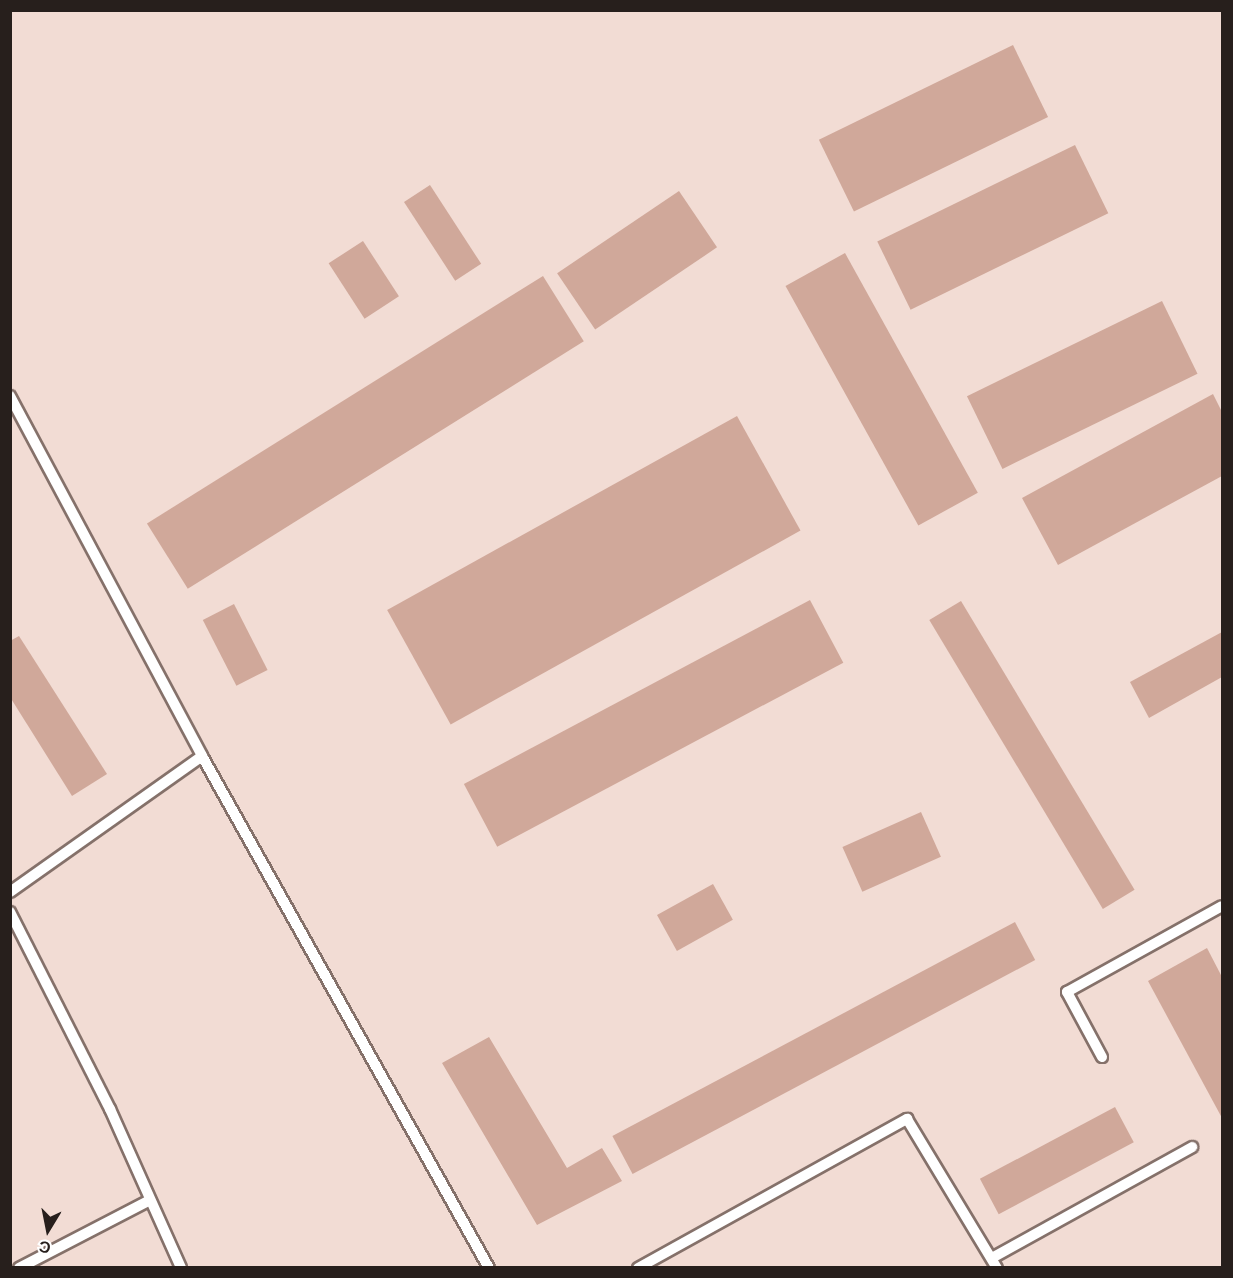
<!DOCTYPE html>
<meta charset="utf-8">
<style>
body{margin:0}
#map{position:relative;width:1233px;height:1278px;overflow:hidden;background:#f2dcd4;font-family:Barlow,sans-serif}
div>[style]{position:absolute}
.building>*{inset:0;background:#d0a89a;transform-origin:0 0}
.roads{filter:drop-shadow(2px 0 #85716a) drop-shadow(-2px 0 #85716a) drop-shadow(0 2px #85716a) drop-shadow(0 -2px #85716a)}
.service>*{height:10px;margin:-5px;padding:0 5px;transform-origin:5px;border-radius:5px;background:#fff}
span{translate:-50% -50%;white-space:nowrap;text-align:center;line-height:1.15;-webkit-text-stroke:6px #fff;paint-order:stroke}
.frame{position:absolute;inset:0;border:12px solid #271f1c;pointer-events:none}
.north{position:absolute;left:18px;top:1200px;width:60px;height:60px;-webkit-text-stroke:4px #fff;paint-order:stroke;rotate:190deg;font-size:16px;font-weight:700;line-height:24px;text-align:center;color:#271f1c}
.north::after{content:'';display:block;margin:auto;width:21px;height:27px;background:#271f1c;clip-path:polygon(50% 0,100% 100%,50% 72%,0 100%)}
</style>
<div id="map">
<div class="building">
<div style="left:1013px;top:45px;width:80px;height:216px;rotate:64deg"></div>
<div style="left:1075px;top:145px;width:76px;height:220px;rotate:64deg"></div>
<div style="left:430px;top:185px;width:94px;height:31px;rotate:57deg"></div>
<div style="left:679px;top:191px;width:68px;height:147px;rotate:56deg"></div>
<div style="left:363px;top:241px;width:66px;height:41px;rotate:57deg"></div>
<div style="left:845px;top:253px;width:274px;height:68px;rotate:61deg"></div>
<div style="left:543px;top:276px;width:77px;height:467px;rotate:58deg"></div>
<div style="left:1162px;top:301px;width:81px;height:217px;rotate:64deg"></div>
<div style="clip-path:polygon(1213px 394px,1222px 412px,1222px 476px,1058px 565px,1022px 498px)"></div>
<div style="left:737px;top:416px;width:131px;height:400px;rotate:61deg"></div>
<div style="left:810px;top:600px;width:71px;height:392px;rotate:62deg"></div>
<div style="left:961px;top:601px;width:337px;height:37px;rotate:59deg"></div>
<div style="left:234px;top:604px;width:74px;height:35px;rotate:63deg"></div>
<div style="clip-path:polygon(1222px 632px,1222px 677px,1149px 718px,1130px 682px)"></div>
<div style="clip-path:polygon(19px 636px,107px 774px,72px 796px,10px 697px,10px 641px)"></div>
<div style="left:921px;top:812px;width:49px;height:86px;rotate:66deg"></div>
<div style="left:713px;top:884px;width:41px;height:64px;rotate:61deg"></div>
<div style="left:1015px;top:922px;width:43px;height:456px;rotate:62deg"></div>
<div style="clip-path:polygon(1207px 948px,1222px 977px,1222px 1118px,1148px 981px)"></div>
<div style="clip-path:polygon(489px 1037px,567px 1168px,602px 1148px,622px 1181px,537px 1225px,442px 1063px)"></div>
<div style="left:1115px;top:1107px;width:40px;height:153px;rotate:62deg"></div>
</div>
<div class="roads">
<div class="service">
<div style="left:10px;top:396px;width:408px;rotate:61.9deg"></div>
<div style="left:202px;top:756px;width:587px;rotate:60.73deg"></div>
<div style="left:10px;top:892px;width:235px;rotate:-35.3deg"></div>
<div style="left:10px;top:912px;width:221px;rotate:63.1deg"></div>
<div style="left:110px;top:1109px;width:174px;rotate:65.9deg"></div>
<div style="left:1102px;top:1057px;width:74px;rotate:-118.3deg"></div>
<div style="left:1067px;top:992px;width:177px;rotate:-29deg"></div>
<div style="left:992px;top:1258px;width:229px;rotate:-29deg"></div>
<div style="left:19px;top:1268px;width:145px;rotate:-27.4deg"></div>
<div style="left:638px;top:1268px;width:308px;rotate:-29deg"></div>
<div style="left:907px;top:1119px;width:174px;rotate:58.9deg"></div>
</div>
</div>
<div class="frame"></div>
<div class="north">С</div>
</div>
